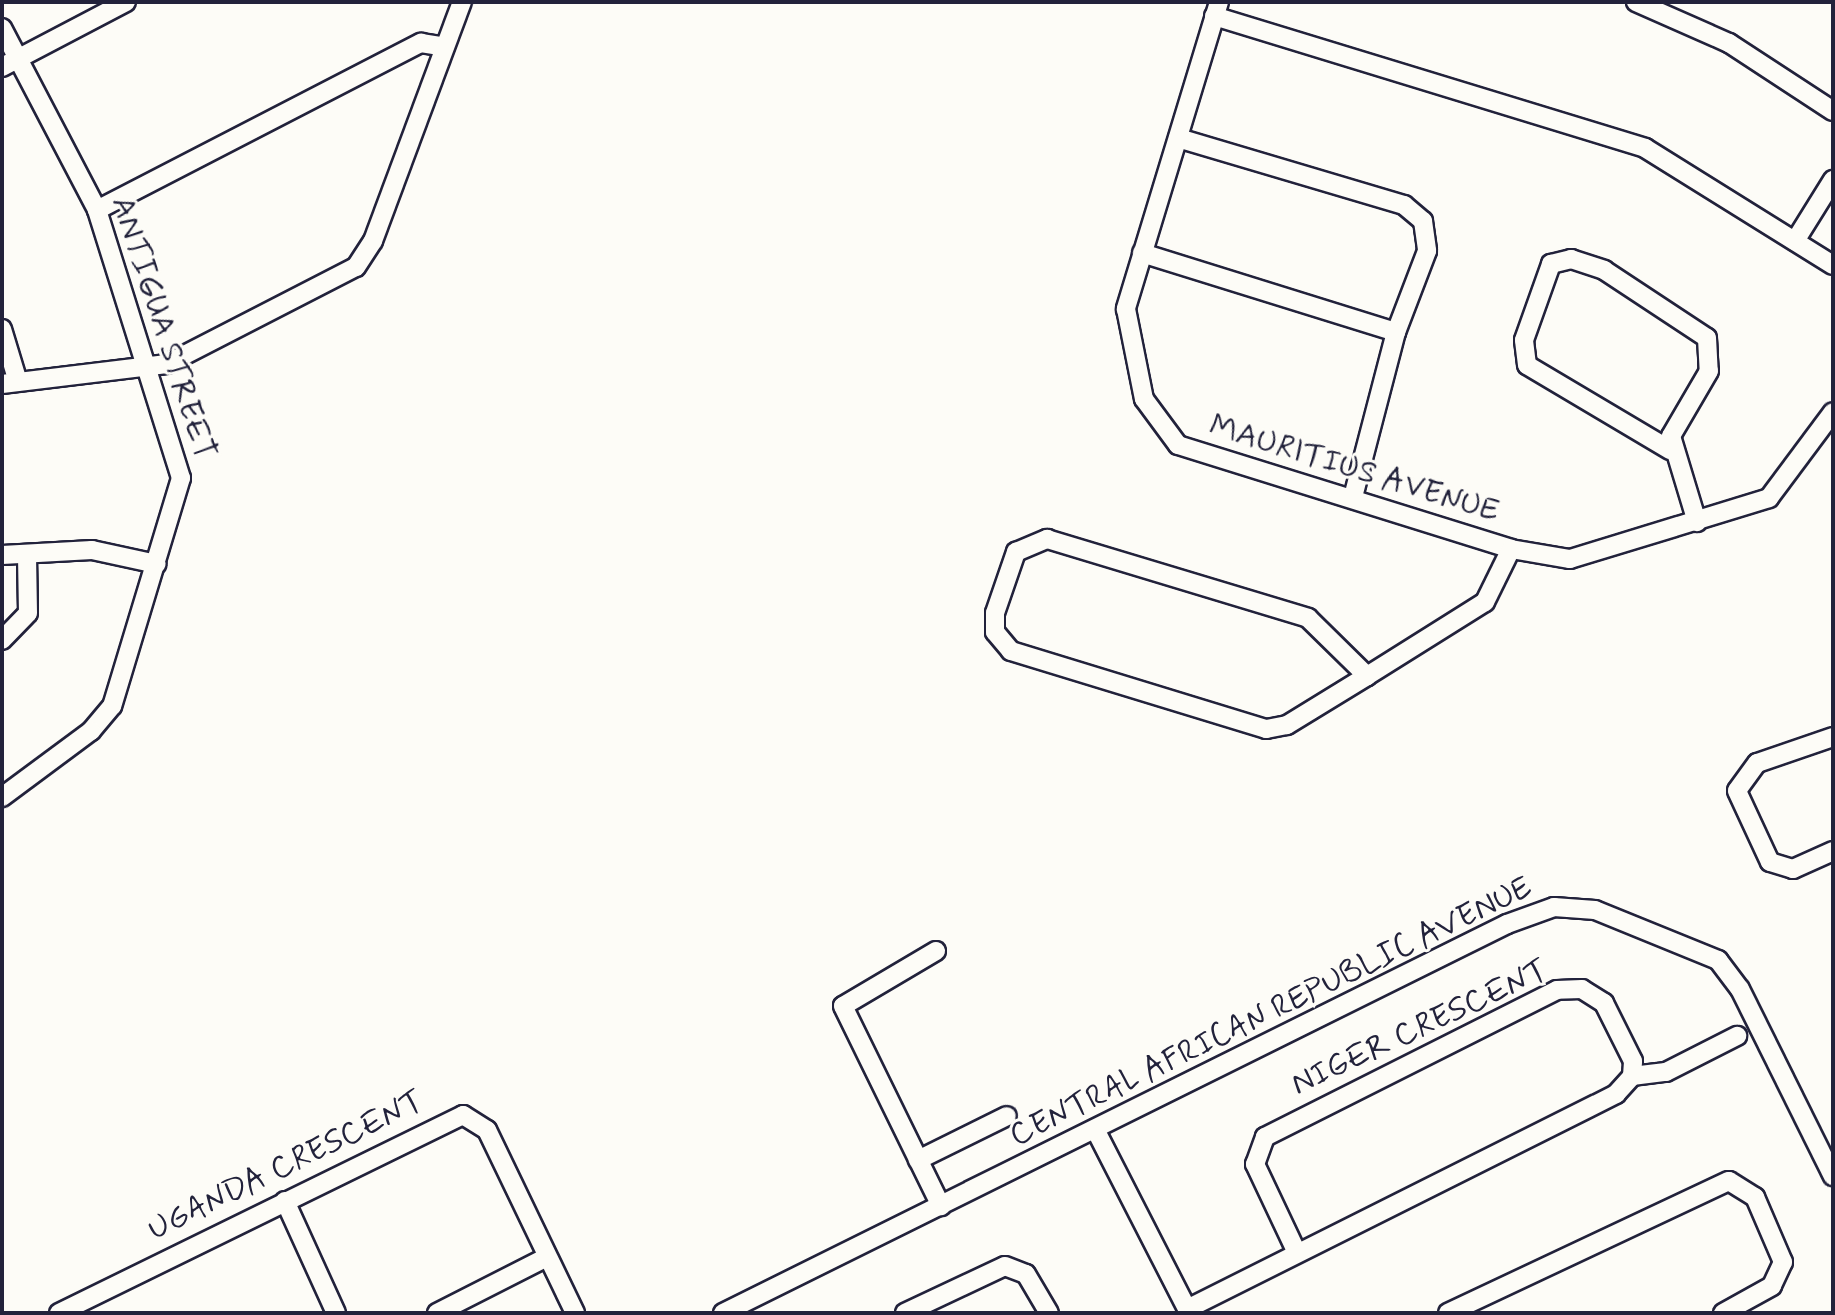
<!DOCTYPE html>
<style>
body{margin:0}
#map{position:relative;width:1835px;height:1315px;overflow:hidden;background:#fdfcf7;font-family:Mynerve,sans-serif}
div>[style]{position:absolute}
.roads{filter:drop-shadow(2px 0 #22223b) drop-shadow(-2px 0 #22223b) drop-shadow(0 2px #22223b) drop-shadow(0 -2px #22223b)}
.minor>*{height:18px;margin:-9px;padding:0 9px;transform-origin:9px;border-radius:9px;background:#fdfcf7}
span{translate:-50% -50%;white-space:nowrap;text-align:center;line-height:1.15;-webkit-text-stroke:6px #fdfcf7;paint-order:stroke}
.street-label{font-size:32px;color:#22223b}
.frame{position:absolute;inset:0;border:4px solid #22223b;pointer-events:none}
</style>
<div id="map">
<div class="roads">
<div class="minor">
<div style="left:1219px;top:2px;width:321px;rotate:106.9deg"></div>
<div style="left:1126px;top:309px;width:92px;rotate:78.7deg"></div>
<div style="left:1144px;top:399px;width:57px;rotate:53.5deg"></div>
<div style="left:1178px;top:445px;width:349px;rotate:17.3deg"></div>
<div style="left:1511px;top:549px;width:60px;rotate:9.6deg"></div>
<div style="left:1570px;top:559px;width:208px;rotate:-17deg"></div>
<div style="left:1769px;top:498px;width:107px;rotate:-53.3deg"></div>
<div style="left:1636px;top:2px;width:102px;rotate:23.8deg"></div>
<div style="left:1729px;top:43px;width:124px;rotate:33.2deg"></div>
<div style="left:1214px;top:16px;width:451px;rotate:17deg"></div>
<div style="left:1645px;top:148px;width:221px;rotate:31.9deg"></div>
<div style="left:2px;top:28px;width:205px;rotate:62.4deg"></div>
<div style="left:97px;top:210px;width:281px;rotate:72.6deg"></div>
<div style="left:181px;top:478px;width:238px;rotate:106.8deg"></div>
<div style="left:112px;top:706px;width:33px;rotate:130deg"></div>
<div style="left:91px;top:731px;width:111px;rotate:143.4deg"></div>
<div style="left:2px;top:67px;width:140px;rotate:-27.7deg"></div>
<div style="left:1178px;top:138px;width:236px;rotate:16.5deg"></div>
<div style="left:1404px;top:205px;width:25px;rotate:40deg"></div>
<div style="left:1423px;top:221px;width:30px;rotate:82deg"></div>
<div style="left:1427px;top:251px;width:87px;rotate:110.9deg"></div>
<div style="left:1396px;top:332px;width:171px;rotate:104.6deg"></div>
<div style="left:97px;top:210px;width:365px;rotate:-27.3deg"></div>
<div style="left:421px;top:43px;width:24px;rotate:9deg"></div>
<div style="left:1795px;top:241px;width:72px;rotate:-58.1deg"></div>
<div style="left:1142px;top:253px;width:266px;rotate:17.3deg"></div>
<div style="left:2px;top:329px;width:55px;rotate:73.2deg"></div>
<div style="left:2px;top:384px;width:166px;rotate:-6.9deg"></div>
<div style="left:167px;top:364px;width:212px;rotate:-27.2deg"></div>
<div style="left:356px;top:267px;width:31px;rotate:-57deg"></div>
<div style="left:373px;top:241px;width:255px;rotate:-69.6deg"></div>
<div style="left:1670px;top:450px;width:166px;rotate:-149.3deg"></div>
<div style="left:1527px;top:365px;width:25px;rotate:-97deg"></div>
<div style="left:1524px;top:340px;width:81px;rotate:-70.4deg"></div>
<div style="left:1551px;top:264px;width:21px;rotate:-14deg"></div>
<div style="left:1571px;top:259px;width:35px;rotate:18deg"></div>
<div style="left:1604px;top:270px;width:123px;rotate:33.4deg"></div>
<div style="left:1707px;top:338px;width:33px;rotate:87deg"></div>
<div style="left:1709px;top:371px;width:75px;rotate:120.3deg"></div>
<div style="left:1671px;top:436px;width:90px;rotate:73.2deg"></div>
<div style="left:2px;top:555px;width:90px;rotate:-3.2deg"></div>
<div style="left:92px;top:550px;width:66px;rotate:12.3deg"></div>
<div style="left:2px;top:640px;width:37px;rotate:-46deg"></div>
<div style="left:28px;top:613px;width:59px;rotate:-91deg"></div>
<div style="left:1367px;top:676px;width:94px;rotate:148.5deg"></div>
<div style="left:1287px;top:725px;width:21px;rotate:169deg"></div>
<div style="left:1266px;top:729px;width:267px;rotate:-163deg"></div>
<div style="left:1011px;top:651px;width:25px;rotate:-130deg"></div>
<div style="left:995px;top:632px;width:19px;rotate:-90deg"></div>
<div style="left:995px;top:613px;width:65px;rotate:-71deg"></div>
<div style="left:1016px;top:552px;width:34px;rotate:-23deg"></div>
<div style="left:1047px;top:539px;width:273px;rotate:16.8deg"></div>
<div style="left:1308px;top:618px;width:83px;rotate:44.5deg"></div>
<div style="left:1367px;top:676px;width:139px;rotate:-32.1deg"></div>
<div style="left:1485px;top:602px;width:59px;rotate:-63.9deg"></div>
<div style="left:1833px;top:737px;width:80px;rotate:161.1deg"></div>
<div style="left:1757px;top:763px;width:34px;rotate:126deg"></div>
<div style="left:1737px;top:791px;width:78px;rotate:65.1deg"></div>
<div style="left:1770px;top:862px;width:24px;rotate:17deg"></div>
<div style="left:1793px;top:869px;width:44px;rotate:-24.2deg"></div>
<div style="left:936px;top:951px;width:108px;rotate:149.4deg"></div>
<div style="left:843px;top:1006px;width:223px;rotate:63.9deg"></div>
<div style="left:1632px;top:1076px;width:34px;rotate:-7deg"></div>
<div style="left:1666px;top:1072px;width:80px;rotate:-26.9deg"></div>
<div style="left:1095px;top:1129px;width:207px;rotate:62.9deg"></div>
<div style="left:918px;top:1160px;width:99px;rotate:-26.3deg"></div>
<div style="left:285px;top:1201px;width:123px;rotate:65.5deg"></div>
<div style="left:1187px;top:1309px;width:480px;rotate:-26.6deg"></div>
<div style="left:1616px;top:1094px;width:24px;rotate:-48deg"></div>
<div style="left:1632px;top:1076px;width:15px;rotate:-86deg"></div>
<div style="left:1633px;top:1061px;width:65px;rotate:-116.6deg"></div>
<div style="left:1604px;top:1003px;width:26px;rotate:-148deg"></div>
<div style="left:1582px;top:989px;width:25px;rotate:178deg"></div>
<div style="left:1557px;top:990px;width:327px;rotate:153.3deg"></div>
<div style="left:1265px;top:1137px;width:29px;rotate:110deg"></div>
<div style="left:1255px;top:1164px;width:98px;rotate:64.7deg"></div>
<div style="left:59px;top:1313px;width:450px;rotate:-26.1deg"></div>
<div style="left:463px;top:1115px;width:28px;rotate:32deg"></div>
<div style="left:487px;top:1130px;width:203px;rotate:64.3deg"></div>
<div style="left:437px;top:1313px;width:123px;rotate:-27deg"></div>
<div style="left:723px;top:1313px;width:875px;rotate:-26.39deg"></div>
<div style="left:1507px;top:924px;width:50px;rotate:-19.9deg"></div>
<div style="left:1554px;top:907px;width:41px;rotate:4.2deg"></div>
<div style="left:1595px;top:910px;width:133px;rotate:22.1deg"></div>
<div style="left:1718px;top:960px;width:36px;rotate:53deg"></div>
<div style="left:1740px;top:989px;width:209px;rotate:63.6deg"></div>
<div style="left:905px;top:1313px;width:110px;rotate:-25.2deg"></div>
<div style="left:1005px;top:1266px;width:22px;rotate:21deg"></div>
<div style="left:1026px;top:1274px;width:45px;rotate:59.5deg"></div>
<div style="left:1448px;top:1313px;width:310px;rotate:-25.2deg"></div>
<div style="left:1729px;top:1181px;width:31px;rotate:32deg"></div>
<div style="left:1755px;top:1197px;width:71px;rotate:66.7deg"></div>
<div style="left:1783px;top:1262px;width:26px;rotate:115deg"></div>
<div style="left:1772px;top:1286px;width:56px;rotate:151.1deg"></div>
</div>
</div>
<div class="street-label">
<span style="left:163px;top:328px;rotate:72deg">ANTIGUA STREET</span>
<span style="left:1354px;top:469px;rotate:17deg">MAURITIUS AVENUE</span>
<span style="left:1271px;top:1012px;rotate:-26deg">CENTRAL AFRICAN REPUBLIC AVENUE</span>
<span style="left:1420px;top:1028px;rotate:-25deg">NIGER CRESCENT</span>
<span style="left:286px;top:1166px;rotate:-26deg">UGANDA CRESCENT</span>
</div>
<div class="frame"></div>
</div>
